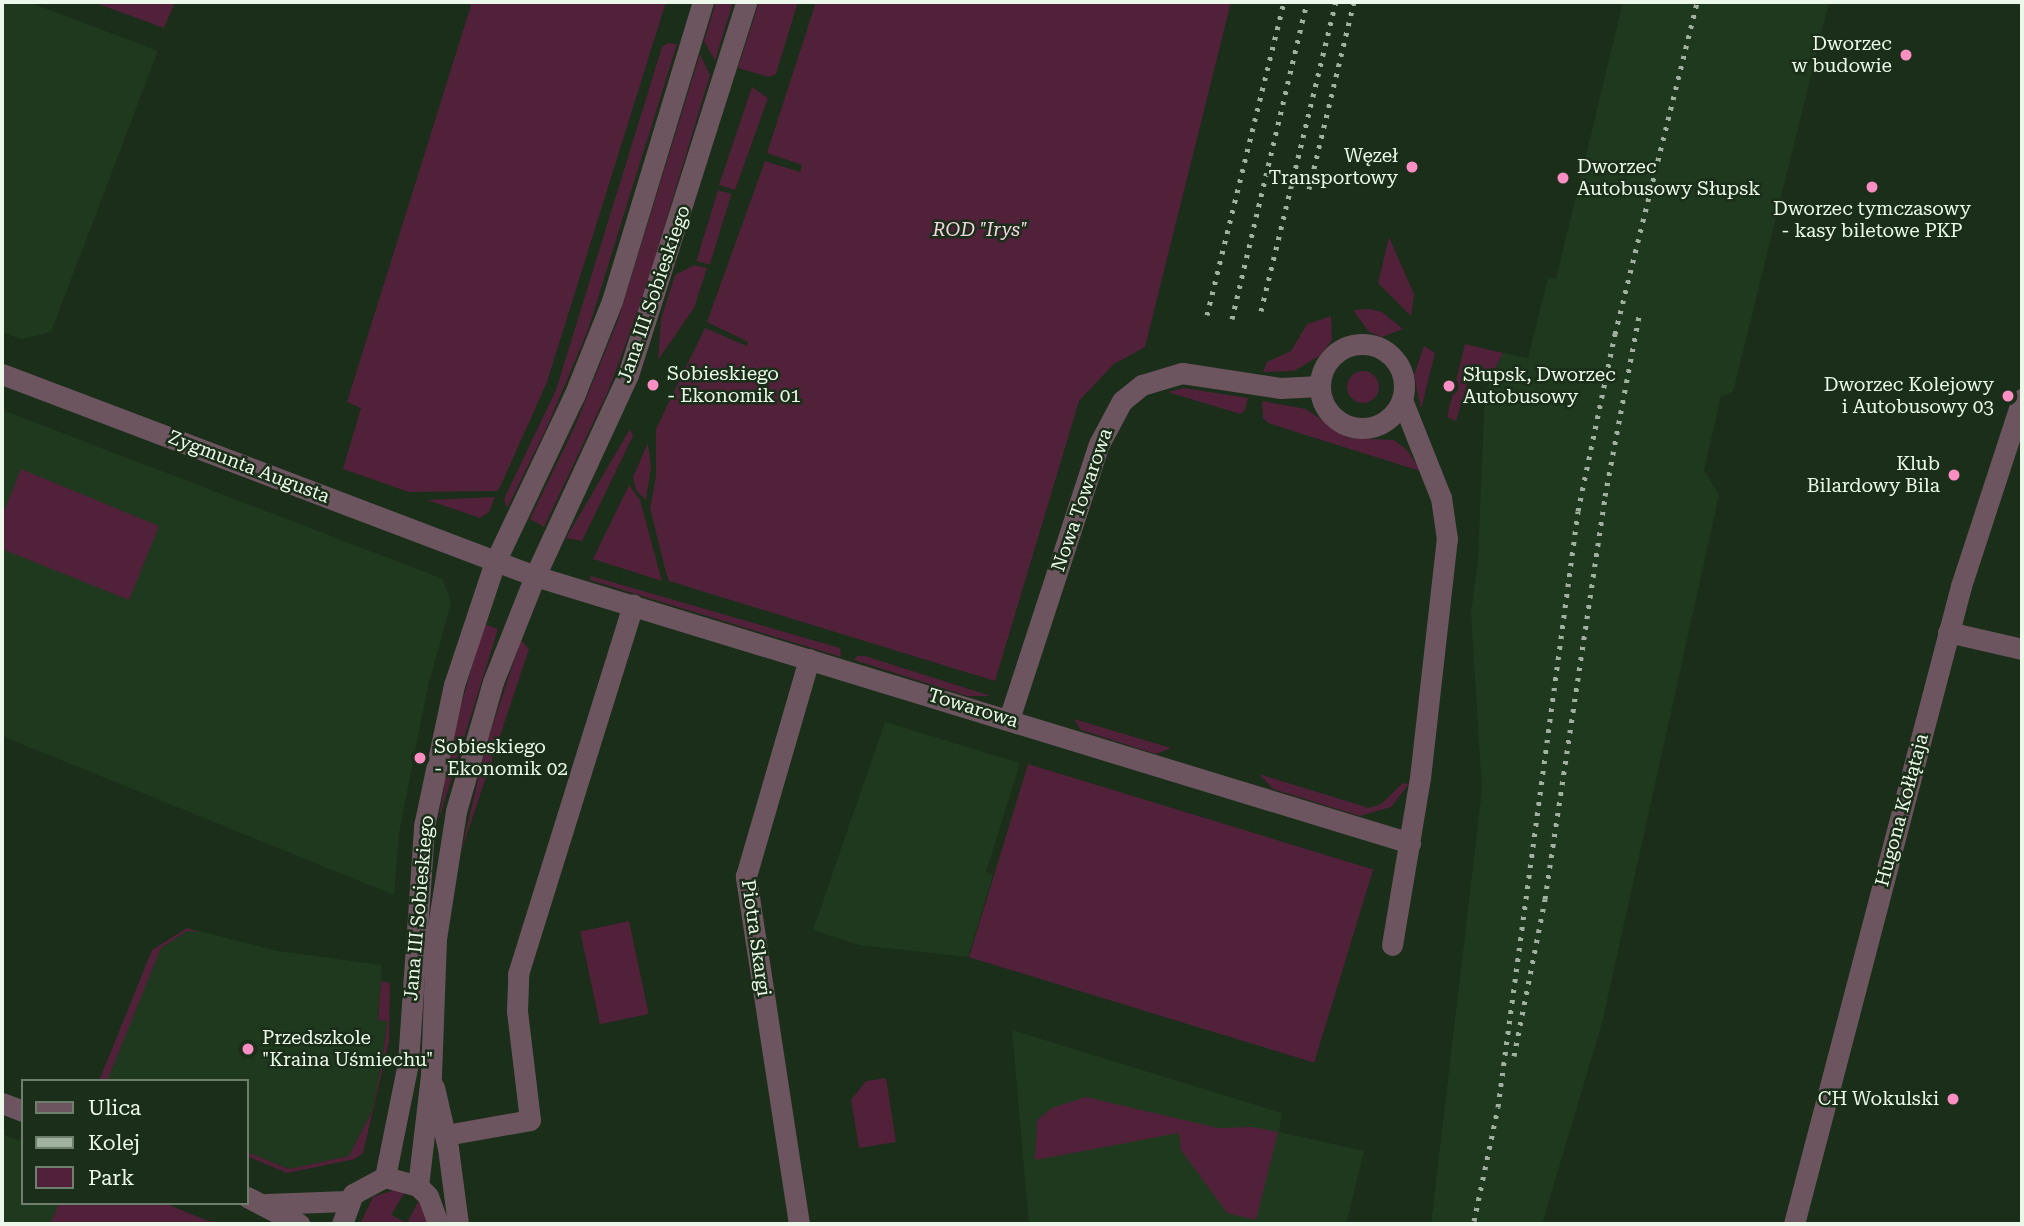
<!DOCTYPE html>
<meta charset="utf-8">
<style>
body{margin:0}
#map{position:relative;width:2024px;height:1226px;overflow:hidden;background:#1a2e19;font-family:"Roboto Serif",serif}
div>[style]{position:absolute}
.built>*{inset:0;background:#1f391e}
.green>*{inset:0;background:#502139;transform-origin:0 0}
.round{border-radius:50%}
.minor>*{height:21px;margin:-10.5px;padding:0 10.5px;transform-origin:10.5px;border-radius:10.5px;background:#6d5560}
.minor>.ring{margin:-10.5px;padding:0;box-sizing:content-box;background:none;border:21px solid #6d5560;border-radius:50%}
.tertiary>*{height:21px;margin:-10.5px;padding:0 10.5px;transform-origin:10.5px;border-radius:10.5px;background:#6d5560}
.rail>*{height:5px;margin-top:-2.5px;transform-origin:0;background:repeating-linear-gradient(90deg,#a1b19f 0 3.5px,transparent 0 10.5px)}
.dots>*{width:19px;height:19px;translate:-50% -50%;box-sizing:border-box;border:4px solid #1a2e19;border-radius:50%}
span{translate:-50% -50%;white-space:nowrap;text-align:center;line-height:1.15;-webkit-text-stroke:5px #1a2e19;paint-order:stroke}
.poi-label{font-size:19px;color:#ecf9ea}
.right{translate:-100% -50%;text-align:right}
.left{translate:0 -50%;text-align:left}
.park-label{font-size:19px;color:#f7d4e3;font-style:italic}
.street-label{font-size:19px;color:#ecf9ea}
.frame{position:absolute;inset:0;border:4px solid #ecf9ea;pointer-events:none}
.legend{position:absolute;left:21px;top:1079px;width:228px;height:126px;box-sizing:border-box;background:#1a2e19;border:2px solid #6e7f6d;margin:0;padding:9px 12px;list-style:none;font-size:21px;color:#ecf9ea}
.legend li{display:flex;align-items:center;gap:14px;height:35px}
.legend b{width:35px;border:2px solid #6e7f6d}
</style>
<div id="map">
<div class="built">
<div style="clip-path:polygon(2px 2px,28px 2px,158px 51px,51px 332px,21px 339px,2px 332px)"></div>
<div style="clip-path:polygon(1623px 2px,1829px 2px,1733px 392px,1721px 396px,1704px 470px,1719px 495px,1602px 1023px,1542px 1224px,1431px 1224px,1482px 790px,1471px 613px,1478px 560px,1485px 392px,1503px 353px,1528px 358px,1548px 278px,1556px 279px)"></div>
<div style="clip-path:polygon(2px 410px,443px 579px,451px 603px,427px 690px,399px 833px,394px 895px,2px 736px)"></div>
<div style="clip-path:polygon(885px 722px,1020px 763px,986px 872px,993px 875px,968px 957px,859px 945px,813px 930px)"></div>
<div style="clip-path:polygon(187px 928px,277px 951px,382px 965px,378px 1019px,387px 1020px,383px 1056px,372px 1111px,349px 1156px,289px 1169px,247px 1152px,247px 1081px,99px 1081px,152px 950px)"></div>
<div style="clip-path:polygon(1012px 1030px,1282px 1113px,1279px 1132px,1364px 1151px,1346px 1224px,1029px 1224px)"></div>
<div style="clip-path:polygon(2px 1134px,23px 1142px,23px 1203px,59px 1203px,50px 1224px,2px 1224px)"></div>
</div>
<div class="green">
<div style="clip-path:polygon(93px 2px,175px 2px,164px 28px)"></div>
<div style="clip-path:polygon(472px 2px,666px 2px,547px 382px,501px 485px,497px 491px,409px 492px,343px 469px,361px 408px,347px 402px)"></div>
<div style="clip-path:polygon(716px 2px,733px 2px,715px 61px,704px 41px)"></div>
<div style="clip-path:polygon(759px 2px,798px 2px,776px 74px,769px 77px,738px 68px)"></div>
<div style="clip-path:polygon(816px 2px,1231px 2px,1145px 347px,1114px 364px,1079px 401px,995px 681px,669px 581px,666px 573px,650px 508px,656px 476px,656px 429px,705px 328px,747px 346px,748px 342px,707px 322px,765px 161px,800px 172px,802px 165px,767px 153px)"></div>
<div style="clip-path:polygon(668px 43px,677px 44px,588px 330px,547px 427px,507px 508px,504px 499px,556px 390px,662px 47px)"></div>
<div style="clip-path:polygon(700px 54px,710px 75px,644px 294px,609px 389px,544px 527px,530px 519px,575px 426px,618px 320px)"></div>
<div style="clip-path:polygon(752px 87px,768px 98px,735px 190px,719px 185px)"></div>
<div style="left:718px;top:190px;width:14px;height:74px;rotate:17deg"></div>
<div style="clip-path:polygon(1389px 237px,1414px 294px,1411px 316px,1378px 283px)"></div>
<div style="clip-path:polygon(694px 265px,707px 268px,694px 308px,658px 360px,661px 319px,675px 275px)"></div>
<div style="clip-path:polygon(1370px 309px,1382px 312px,1403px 329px,1382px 337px,1369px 332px,1353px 310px)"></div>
<div style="clip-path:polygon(1331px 316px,1332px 340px,1321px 355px,1294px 371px,1263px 372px,1267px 362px,1291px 351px,1307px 324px)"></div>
<div style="clip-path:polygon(1465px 344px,1503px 353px,1488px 383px,1469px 378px,1456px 421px,1447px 417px)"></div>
<div style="clip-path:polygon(1424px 346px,1435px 353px,1421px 409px,1414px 375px)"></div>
<div class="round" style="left:1347px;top:371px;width:32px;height:32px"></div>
<div style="clip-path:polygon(1184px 388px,1248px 398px,1245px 410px,1240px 414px,1168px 392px)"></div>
<div style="clip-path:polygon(1262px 401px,1306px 409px,1348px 438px,1394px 440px,1408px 451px,1420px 471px,1268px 423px,1263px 418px)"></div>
<div style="clip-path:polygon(630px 429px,633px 436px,582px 541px,566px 538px)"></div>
<div style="clip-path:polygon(648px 443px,651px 467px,646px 500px,636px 490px,633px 477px)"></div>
<div style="clip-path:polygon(21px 469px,159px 526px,129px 600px,2px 549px,2px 516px)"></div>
<div style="clip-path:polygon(629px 485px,640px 500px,662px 581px,593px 559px)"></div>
<div style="clip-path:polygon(495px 497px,489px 512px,480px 518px,427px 500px)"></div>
<div style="clip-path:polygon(591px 576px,840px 648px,841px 657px,590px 580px)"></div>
<div style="clip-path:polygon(484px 624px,498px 629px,438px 822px,454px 731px)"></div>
<div style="clip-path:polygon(521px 640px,529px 649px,461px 852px,487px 742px)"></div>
<div style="clip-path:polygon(857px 656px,865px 656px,991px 696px,967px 696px,854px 660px)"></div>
<div style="clip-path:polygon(1074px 719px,1171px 748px,1156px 754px,1081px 730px)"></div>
<div style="left:1028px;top:764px;width:361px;height:202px;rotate:17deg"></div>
<div style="clip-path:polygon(1259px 774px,1369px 808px,1381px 804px,1403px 783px,1409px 784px,1391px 807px,1360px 816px,1273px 789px)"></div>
<div style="left:629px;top:921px;width:95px;height:50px;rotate:78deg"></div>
<div style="clip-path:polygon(187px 928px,200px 932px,187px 931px,161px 948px,107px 1081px,99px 1081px,152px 950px)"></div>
<div style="clip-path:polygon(381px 981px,390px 983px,389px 1041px,363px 1153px,355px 1159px,287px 1173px,247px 1156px,247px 1152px,289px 1169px,349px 1156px,372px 1111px,383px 1056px,387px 1021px,378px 1020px)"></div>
<div style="clip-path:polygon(886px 1078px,896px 1142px,859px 1148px,851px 1100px,866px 1081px)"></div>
<div style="clip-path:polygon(1086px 1097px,1218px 1128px,1252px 1127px,1278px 1132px,1256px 1220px,1227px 1213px,1181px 1150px,1179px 1133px,1035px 1160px,1037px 1120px,1052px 1108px)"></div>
<div style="clip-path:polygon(394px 1190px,405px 1192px,391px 1215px,407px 1223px,419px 1200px,429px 1224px,360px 1224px,373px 1197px)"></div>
<div style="clip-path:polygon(59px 1203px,164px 1203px,208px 1221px,244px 1224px,50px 1224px)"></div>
</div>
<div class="minor">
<div class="ring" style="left:1320px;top:344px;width:63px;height:63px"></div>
<div style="left:2px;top:374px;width:570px;rotate:20.76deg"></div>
<div style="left:535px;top:576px;width:915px;rotate:16.97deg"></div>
<div style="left:1948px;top:632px;width:76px;rotate:12.9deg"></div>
<div style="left:1009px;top:719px;width:289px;rotate:-71.9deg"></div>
<div style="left:1099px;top:444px;width:49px;rotate:-61.9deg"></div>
<div style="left:1122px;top:401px;width:26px;rotate:-39deg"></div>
<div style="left:1142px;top:385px;width:42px;rotate:-16.7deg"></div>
<div style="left:1182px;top:373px;width:99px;rotate:8.7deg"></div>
<div style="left:1280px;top:388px;width:40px;rotate:-2.9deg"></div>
<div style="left:1392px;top:945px;width:169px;rotate:-80.5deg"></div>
<div style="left:1420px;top:778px;width:241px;rotate:-83.6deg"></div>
<div style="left:1447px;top:539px;width:41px;rotate:-98.3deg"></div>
<div style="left:1441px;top:498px;width:105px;rotate:-111.7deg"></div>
<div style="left:446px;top:1135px;width:85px;rotate:-10.1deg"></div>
<div style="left:530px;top:1120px;width:110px;rotate:-96.8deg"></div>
<div style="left:517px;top:1011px;width:37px;rotate:-88deg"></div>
<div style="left:518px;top:974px;width:387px;rotate:-72.7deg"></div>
<div style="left:799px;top:1224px;width:352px;rotate:-98.7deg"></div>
<div style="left:746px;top:876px;width:226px;rotate:-73.8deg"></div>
</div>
<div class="tertiary">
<div style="left:434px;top:1087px;width:63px;rotate:77.1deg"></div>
<div style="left:448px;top:1148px;width:77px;rotate:82.5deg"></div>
<div style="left:2px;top:1103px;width:22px;rotate:21deg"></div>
<div style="left:385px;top:1177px;width:116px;rotate:-78.6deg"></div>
<div style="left:408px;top:1063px;width:238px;rotate:-86.1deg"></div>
<div style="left:424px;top:826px;width:144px;rotate:-78deg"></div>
<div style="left:454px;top:685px;width:130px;rotate:-71.6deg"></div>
<div style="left:495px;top:562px;width:184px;rotate:-64.6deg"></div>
<div style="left:574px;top:396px;width:102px;rotate:-68.2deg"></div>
<div style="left:612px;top:301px;width:313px;rotate:-73.1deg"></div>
<div style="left:418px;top:1186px;width:112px;rotate:-83.3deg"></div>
<div style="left:431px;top:1075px;width:136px;rotate:-87.9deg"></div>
<div style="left:436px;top:939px;width:130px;rotate:-81.1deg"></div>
<div style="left:456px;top:811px;width:134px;rotate:-74deg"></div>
<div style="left:493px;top:682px;width:114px;rotate:-68.4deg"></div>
<div style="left:535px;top:576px;width:221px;rotate:-65.2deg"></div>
<div style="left:628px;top:375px;width:391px;rotate:-72.4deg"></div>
<div style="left:247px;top:1197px;width:59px;rotate:27.4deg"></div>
<div style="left:266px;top:1204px;width:81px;rotate:-2.1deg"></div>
<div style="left:342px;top:1224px;width:32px;rotate:-70deg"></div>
<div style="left:353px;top:1194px;width:36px;rotate:-28deg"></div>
<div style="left:385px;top:1177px;width:34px;rotate:15deg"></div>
<div style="left:418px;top:1186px;width:14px;rotate:45deg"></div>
<div style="left:428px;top:1196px;width:30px;rotate:70deg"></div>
<div style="left:1794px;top:1224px;width:659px;rotate:-75.33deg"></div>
<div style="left:1961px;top:586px;width:197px;rotate:-71.9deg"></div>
</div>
<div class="rail">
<div style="left:1309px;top:189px;width:192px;rotate:-76.5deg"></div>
<div style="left:1261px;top:311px;width:318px;rotate:-76.4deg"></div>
<div style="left:1207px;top:315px;width:322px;rotate:-76.2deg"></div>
<div style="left:1232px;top:319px;width:326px;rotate:-76.7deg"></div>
<div style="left:1514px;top:1056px;width:160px;rotate:-78.8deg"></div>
<div style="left:1545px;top:899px;width:407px;rotate:-81.5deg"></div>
<div style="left:1605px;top:496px;width:188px;rotate:-79.3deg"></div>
<div style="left:1474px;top:1221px;width:116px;rotate:-78.1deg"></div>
<div style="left:1498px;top:1107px;width:601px;rotate:-82.35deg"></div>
<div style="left:1578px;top:511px;width:181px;rotate:-78.2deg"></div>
<div style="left:1615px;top:334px;width:342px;rotate:-76.1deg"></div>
</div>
<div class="dots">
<div style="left:1906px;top:55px;background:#fb8fc3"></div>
<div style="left:1412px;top:167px;background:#fb8fc3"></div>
<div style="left:1563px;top:178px;background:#fb8fc3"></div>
<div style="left:1872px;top:187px;background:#fb8fc3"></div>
<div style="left:653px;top:385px;background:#fb8fc3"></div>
<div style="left:1449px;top:386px;background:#fb8fc3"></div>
<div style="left:2008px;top:396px;background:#fb8fc3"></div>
<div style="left:1954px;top:475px;background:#fb8fc3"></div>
<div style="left:420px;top:758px;background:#fb8fc3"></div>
<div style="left:248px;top:1049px;background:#fb8fc3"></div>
<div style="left:1953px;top:1099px;background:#fb8fc3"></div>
</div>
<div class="poi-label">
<span class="right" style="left:1892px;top:55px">Dworzec<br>w budowie</span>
<span class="right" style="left:1398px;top:167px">Węzeł<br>Transportowy</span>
<span class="left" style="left:1577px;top:178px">Dworzec<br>Autobusowy Słupsk</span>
<span style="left:1872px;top:220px">Dworzec tymczasowy<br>- kasy biletowe PKP</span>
<span class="left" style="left:667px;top:385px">Sobieskiego<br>- Ekonomik 01</span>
<span class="left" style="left:1463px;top:386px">Słupsk, Dworzec<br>Autobusowy</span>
<span class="right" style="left:1994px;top:396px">Dworzec Kolejowy<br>i Autobusowy 03</span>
<span class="right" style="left:1940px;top:475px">Klub<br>Bilardowy Bila</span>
<span class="left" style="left:434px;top:758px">Sobieskiego<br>- Ekonomik 02</span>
<span class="left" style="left:262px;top:1049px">Przedszkole<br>"Kraina Uśmiechu"</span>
<span class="right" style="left:1939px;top:1099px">CH Wokulski</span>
</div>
<div class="park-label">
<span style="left:980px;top:230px">ROD "Irys"</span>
</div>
<div class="street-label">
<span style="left:654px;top:294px;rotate:-71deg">Jana III Sobieskiego</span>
<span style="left:249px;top:467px;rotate:21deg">Zygmunta Augusta</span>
<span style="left:1082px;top:500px;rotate:-71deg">Nowa Towarowa</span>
<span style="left:973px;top:708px;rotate:17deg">Towarowa</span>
<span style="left:1902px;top:810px;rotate:-75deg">Hugona Kołłątaja</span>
<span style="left:419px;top:908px;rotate:-85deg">Jana III Sobieskiego</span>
<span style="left:756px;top:938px;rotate:82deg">Piotra Skargi</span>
</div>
<div class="frame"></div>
<ul class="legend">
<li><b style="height:9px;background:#6d5560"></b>Ulica</li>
<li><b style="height:9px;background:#a1b19f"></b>Kolej</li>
<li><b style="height:19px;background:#502139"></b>Park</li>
</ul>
</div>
